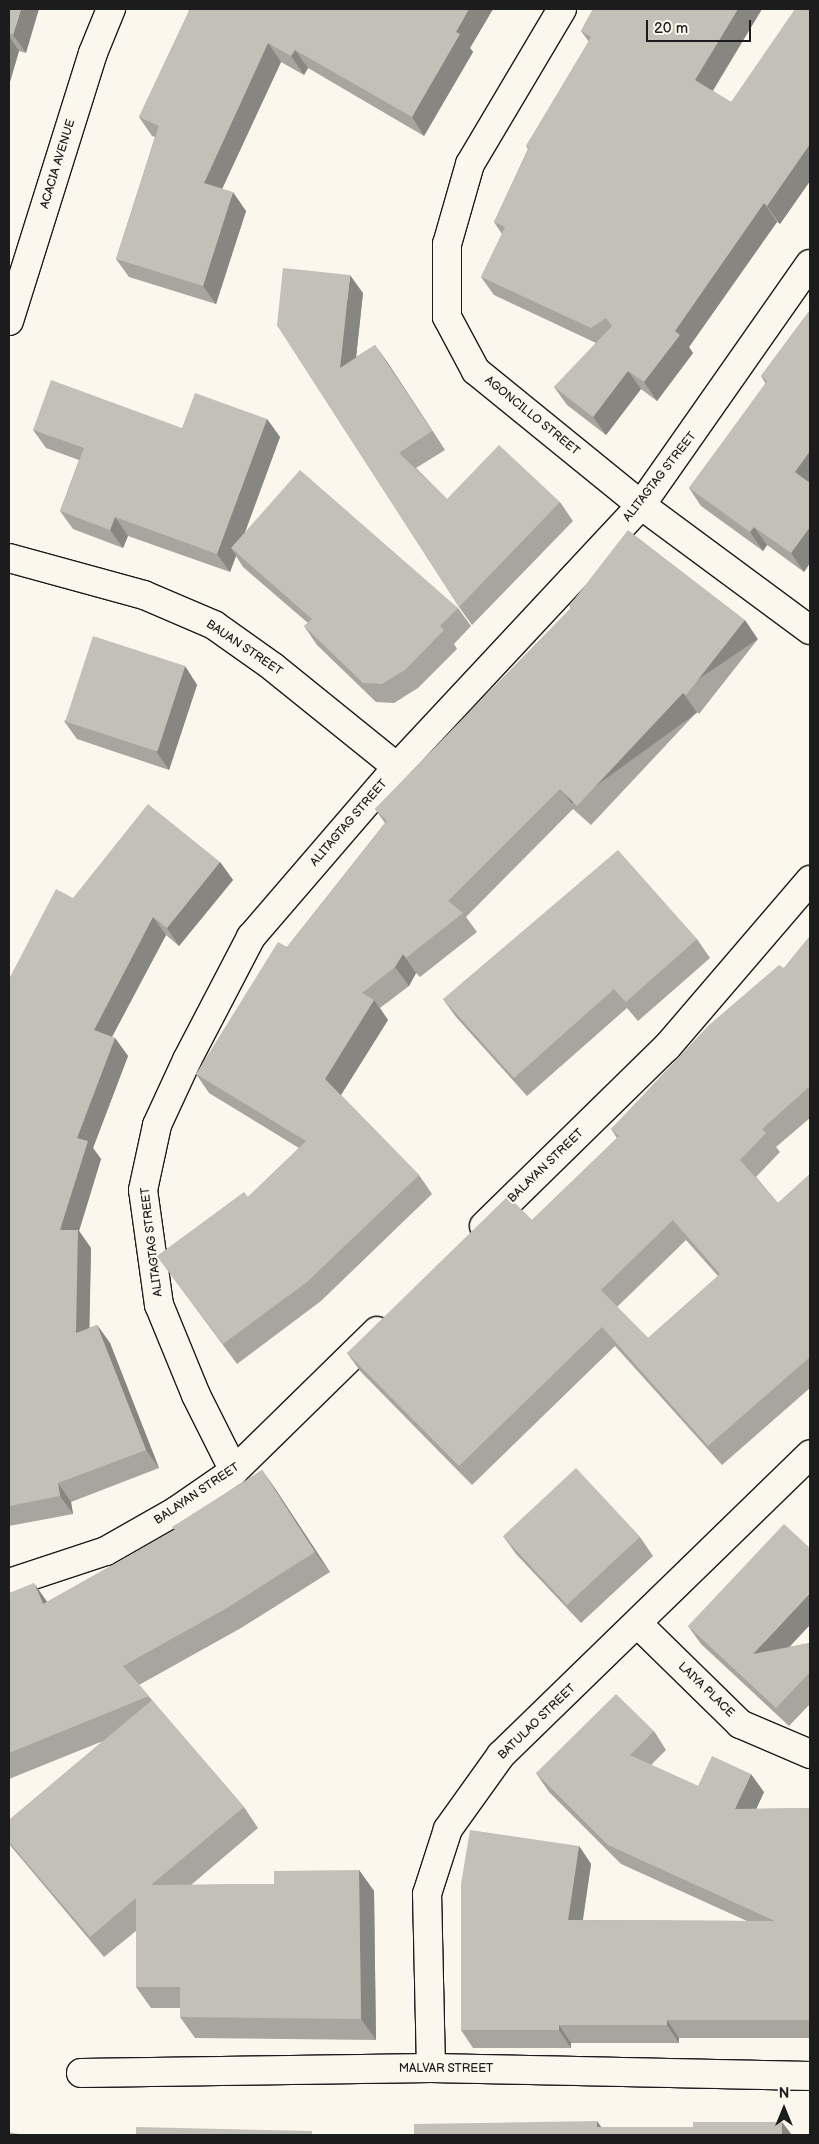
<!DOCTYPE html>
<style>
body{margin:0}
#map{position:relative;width:819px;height:2144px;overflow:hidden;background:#fbf7ec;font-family:"Balsamiq Sans",sans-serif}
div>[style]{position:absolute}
.roads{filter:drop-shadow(1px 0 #1c1c1c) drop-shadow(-1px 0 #1c1c1c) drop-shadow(0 1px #1c1c1c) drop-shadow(0 -1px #1c1c1c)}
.street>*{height:28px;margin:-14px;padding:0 14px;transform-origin:14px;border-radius:14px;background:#fbf7ec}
.secondary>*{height:28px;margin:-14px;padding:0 14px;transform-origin:14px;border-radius:14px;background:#fbf7ec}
.wall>*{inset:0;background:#a8a59e}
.shaded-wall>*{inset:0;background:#888681;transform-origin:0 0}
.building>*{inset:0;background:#c3c0b8;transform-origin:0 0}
span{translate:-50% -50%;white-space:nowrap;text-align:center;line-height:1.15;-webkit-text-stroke:4px #fbf7ec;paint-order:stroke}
.street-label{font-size:12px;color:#1c1c1c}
.frame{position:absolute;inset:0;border:10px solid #1c1c1c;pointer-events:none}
.north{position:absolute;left:759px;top:2084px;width:50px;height:50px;-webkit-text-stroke:4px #fbf7ec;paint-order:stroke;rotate:0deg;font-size:14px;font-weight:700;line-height:20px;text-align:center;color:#1c1c1c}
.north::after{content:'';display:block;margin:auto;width:18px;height:22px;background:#1c1c1c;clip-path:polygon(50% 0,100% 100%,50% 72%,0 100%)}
.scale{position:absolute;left:646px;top:20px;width:105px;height:22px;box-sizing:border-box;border:2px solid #1c1c1c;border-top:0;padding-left:6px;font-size:15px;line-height:18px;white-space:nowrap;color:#1c1c1c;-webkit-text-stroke:4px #fbf7ec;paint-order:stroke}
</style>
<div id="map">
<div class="roads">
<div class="street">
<div style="left:562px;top:9px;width:180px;rotate:120.7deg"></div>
<div style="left:470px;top:164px;width:83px;rotate:106deg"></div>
<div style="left:447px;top:244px;width:73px;rotate:90deg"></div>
<div style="left:447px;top:317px;width:61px;rotate:61.8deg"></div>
<div style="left:476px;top:371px;width:213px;rotate:39.1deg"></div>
<div style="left:641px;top:505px;width:210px;rotate:36.5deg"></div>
<div style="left:9px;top:558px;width:140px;rotate:15.3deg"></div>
<div style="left:144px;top:595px;width:76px;rotate:23.2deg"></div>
<div style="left:214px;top:625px;width:72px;rotate:35.4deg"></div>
<div style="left:273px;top:667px;width:159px;rotate:38.9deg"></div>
<div style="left:484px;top:1226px;width:256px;rotate:-44.4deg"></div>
<div style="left:667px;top:1047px;width:220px;rotate:-49.4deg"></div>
<div style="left:234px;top:1471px;width:85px;rotate:-116.6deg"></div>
<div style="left:196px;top:1395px;width:97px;rotate:-112.3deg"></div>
<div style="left:159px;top:1305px;width:116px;rotate:-97.9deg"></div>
<div style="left:143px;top:1190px;width:66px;rotate:-77.8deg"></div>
<div style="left:157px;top:1125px;width:72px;rotate:-65.2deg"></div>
<div style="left:187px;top:1060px;width:139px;rotate:-62.5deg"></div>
<div style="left:251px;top:937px;width:224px;rotate:-49.3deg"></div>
<div style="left:397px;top:767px;width:358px;rotate:-47deg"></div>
<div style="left:641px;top:505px;width:294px;rotate:-55deg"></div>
<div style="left:9px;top:1583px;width:102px;rotate:-18.3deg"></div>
<div style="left:106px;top:1551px;width:81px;rotate:-29.7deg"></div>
<div style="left:176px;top:1511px;width:70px;rotate:-34.6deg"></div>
<div style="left:234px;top:1471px;width:200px;rotate:-44.4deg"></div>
<div style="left:638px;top:1624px;width:143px;rotate:44.4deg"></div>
<div style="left:740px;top:1724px;width:76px;rotate:23.2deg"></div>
<div style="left:431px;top:2068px;width:174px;rotate:-91.3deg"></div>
<div style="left:427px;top:1894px;width:68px;rotate:-72.1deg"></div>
<div style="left:448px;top:1829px;width:91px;rotate:-54.4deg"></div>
<div style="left:501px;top:1755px;width:431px;rotate:-44.2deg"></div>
<div style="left:81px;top:2073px;width:350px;rotate:-0.8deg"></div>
<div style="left:431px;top:2068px;width:379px;rotate:1.2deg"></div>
</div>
<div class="secondary">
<div style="left:9px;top:321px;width:281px;rotate:-72.6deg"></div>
<div style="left:93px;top:53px;width:48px;rotate:-67.8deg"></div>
</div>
</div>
<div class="wall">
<div style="clip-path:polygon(9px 9px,26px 53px,19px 51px,9px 85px)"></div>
<div style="clip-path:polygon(187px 9px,493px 9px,470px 48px,473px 52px,424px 136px,308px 68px,304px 75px,281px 62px,222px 189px,246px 211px,216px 304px,129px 277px,116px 259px,155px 137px,152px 136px,139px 117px,189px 11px)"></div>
<div style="clip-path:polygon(593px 9px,762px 9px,713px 91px,731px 102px,810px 9px,810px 181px,780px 224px,777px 222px,689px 347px,693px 353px,657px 401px,641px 389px,606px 435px,567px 405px,554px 387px,596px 343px,494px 295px,481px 277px,502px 234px,494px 222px,528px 149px,526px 146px,589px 42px,581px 31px)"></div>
<div style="clip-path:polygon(363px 293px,356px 357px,375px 345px,445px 450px,416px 468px,447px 499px,560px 502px,573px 521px,472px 625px,459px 607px,277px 325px)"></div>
<div style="clip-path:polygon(810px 310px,810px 563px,804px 572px,767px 545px,763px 551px,701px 506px,689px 488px,766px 384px,761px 376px)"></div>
<div style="clip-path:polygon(267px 419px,280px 437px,245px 532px,458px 608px,471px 626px,454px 644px,457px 649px,418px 688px,394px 703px,376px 702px,317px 645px,304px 626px,308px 623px,243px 567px,236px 556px,230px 572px,128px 536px,123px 548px,73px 529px,60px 511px,79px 460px,46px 448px,33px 430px,182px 428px)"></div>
<div style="clip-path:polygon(569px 606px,758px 639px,699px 714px,697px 712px,591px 825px,573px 809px,466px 917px,477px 932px,420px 977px,416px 973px,409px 986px,380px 1008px,388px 1020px,341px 1095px,419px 1175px,432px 1194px,321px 1301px,237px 1364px,157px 1256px,248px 1197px,299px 1148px,209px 1093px,196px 1074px,287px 947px,385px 823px,375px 809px,571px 608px)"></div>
<div style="clip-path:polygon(185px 666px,197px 685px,169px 770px,77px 739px,64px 721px)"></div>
<div style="clip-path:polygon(220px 862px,233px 880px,179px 946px,166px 935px,112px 1037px,115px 1038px,128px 1056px,93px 1148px,101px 1159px,79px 1231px,91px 1248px,89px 1328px,97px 1325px,110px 1343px,159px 1468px,71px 1502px,73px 1514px,9px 1526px,9px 979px,73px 898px)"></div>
<div style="clip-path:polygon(evenodd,810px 936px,810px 1118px,776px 1147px,780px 1152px,756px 1177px,778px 1203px,810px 1174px,810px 1388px,722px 1465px,615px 1346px,472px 1485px,361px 1372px,347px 1353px,532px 1220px,617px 1138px,611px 1129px,784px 968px,810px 936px,686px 1240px,718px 1276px,648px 1338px,617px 1307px,686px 1240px)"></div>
<div style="clip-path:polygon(697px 939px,710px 958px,638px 1021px,627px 1008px,527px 1096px,456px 1017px,443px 999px)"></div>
<div style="clip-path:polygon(262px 1470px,276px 1490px,330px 1572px,241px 1628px,139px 1685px,244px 1807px,258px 1828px,191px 1885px,274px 1884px,359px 1870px,374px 1891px,376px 2040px,195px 2038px,180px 2017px,180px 2008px,151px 2008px,136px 1987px,136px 1931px,104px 1957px,9px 1844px,9px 1820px,103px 1741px,9px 1779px,9px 1593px,47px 1602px,175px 1530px)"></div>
<div style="clip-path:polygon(503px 1536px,640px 1537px,653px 1556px,581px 1623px,516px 1554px)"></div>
<div style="clip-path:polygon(688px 1626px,789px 1647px,810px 1643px,810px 1704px,789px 1726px,701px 1644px)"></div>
<div style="clip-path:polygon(654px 1731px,666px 1750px,651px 1765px,698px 1786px,764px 1792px,756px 1809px,810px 1808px,810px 2038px,679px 2038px,679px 2043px,571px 2043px,571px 2048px,473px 2048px,461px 2030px,579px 1846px,591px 1864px,583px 1920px,747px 1921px,621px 1864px,549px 1792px,536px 1773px)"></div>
</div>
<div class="shaded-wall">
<div style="clip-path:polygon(21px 9px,39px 9px,26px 53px,13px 35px)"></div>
<div style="clip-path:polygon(469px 9px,493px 9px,470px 48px,473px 52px,424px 136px,412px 117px,456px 32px)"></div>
<div style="clip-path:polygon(738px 9px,762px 9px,708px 98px,695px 80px)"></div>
<div style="clip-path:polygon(9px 36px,19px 51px,9px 85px)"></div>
<div style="clip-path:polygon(268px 43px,281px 62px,216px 202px,204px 183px)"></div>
<div style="clip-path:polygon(295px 50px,308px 68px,304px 75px,291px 56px)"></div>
<div style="clip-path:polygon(810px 144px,810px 181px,780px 224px,767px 206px)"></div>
<div style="clip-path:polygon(233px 192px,246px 211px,216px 304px,203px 286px)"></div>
<div style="clip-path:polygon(764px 203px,777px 222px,689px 347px,693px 353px,657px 401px,644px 382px,675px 331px)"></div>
<div style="clip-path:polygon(350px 275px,363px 293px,353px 386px,340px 368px)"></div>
<div style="clip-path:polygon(375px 345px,388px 363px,445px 450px,432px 431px)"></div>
<div style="clip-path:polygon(628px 371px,641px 389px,606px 435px,593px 417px)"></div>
<div style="clip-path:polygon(267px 419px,280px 437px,237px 554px,231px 548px,236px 556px,230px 572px,217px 554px)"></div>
<div style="clip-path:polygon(810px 451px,810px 487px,795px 472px)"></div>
<div style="clip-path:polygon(115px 517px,128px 536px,123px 548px,110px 530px)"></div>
<div style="clip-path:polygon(754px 527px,767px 545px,763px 551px,750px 532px)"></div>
<div style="clip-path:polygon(810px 527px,810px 563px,804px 572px,791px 553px)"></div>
<div style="left:745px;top:620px;width:23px;height:95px;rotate:56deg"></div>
<div style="clip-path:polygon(185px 666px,197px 685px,169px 770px,156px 751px)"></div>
<div style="left:683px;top:693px;width:24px;height:155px;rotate:54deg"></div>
<div style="clip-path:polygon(220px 862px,233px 880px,179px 946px,167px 928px)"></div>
<div style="clip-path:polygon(153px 917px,166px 935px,106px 1048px,94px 1030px)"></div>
<div style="clip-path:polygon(403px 954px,416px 973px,409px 986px,395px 967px)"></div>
<div style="clip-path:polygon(374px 1000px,388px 1020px,339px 1098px,325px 1079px)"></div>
<div style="clip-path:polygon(115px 1038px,128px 1056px,93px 1148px,101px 1159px,79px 1231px,91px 1248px,89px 1351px,76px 1333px,60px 1230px,77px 1138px)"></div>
<div style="clip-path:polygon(97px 1325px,110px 1343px,159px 1468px,146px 1450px)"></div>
<div style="clip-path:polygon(262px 1470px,276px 1490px,330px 1572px,315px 1552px)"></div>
<div style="clip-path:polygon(58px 1483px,71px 1502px,73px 1514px,60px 1496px)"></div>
<div style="clip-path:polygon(34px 1583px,48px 1603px,43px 1604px)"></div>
<div style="clip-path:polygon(810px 1593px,810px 1625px,765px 1673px,753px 1654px)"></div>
<div style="clip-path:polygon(751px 1774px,764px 1792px,748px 1827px,735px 1809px)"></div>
<div style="clip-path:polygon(579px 1846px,591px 1864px,580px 1938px,568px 1920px)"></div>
<div style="clip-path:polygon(359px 1870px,374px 1891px,376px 2040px,361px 2019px)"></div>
<div style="clip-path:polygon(667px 2020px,679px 2038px,679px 2043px,667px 2025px)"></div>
<div style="clip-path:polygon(559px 2025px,571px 2043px,571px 2048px,559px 2030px)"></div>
<div style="clip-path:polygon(597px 2121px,607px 2135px,597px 2127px)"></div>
<div style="clip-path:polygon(782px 2122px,792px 2135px,782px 2135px)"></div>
</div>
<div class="building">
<div style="clip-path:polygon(9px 9px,21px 9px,13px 35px,9px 33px)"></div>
<div style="clip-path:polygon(190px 9px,469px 9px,456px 32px,460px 34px,412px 117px,295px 50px,291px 56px,268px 43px,204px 183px,233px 192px,203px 286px,116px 259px,159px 126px,139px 117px)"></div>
<div style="clip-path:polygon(593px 9px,738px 9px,695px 80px,731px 102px,795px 9px,810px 9px,810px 144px,767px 206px,764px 203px,675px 331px,680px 335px,644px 382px,628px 371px,593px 417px,554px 387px,612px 326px,606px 318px,591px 328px,481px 277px,505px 227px,494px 222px,529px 148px,526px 146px,591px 37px,581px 31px)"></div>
<div style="clip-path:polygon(283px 268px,350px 275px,340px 368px,375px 345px,432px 431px,399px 453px,447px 499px,499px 445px,560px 502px,459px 607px,277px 325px)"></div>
<div style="clip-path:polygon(810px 310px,810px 451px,795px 472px,810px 483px,810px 527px,791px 553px,754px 527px,750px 532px,689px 488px,767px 381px,761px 376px)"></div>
<div style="clip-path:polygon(51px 380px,182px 428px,195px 393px,267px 419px,217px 554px,115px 517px,110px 530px,60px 511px,84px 448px,33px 430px)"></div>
<div style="clip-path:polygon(300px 470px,458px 608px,440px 626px,444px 630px,405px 670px,382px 684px,363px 683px,304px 626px,312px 619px,231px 548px)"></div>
<div style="clip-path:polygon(628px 530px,745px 620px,686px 695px,683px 693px,577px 806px,560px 789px,448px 901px,463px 913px,406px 958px,403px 954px,395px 967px,362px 993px,374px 1000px,325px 1079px,419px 1175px,307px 1282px,223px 1344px,157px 1256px,244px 1192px,248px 1197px,306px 1141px,196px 1074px,278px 942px,287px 947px,387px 821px,375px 809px,572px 607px,569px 606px)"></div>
<div style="left:93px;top:636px;width:97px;height:90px;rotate:18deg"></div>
<div style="clip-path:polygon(148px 804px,220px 862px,167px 928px,153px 917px,94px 1030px,115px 1038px,77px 1138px,88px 1141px,60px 1230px,78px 1230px,76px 1333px,97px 1325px,146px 1450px,58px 1483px,60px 1496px,9px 1506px,9px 979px,56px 889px,73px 898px)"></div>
<div style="clip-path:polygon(618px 850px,697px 939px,626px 1002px,614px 989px,514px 1078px,443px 999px)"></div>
<div style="clip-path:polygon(evenodd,810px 936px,810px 1086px,762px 1129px,766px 1133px,740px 1160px,778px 1203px,810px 1174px,810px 1357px,708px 1446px,602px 1327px,459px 1466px,347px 1353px,508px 1196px,532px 1220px,619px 1136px,611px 1129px,709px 1025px,779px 965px,784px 968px,810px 936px,673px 1220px,720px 1274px,648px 1338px,601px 1290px,673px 1220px)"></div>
<div style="left:576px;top:1468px;width:94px;height:100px;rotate:47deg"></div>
<div style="clip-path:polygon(262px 1470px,315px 1552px,227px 1608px,123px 1666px,149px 1696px,9px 1753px,9px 1593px,34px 1583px,43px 1604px,175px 1530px,172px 1527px)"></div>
<div style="clip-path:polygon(784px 1524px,810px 1548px,810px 1593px,753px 1654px,810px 1643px,810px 1672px,776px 1708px,688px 1626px)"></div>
<div style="clip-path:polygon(616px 1694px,654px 1731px,630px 1755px,698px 1786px,712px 1756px,751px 1774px,735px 1809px,810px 1808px,810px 2020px,667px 2020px,667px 2025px,559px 2025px,559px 2030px,461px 2030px,461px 1884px,470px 1830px,579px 1846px,568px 1920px,775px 1921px,608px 1845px,536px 1773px)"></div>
<div style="clip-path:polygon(152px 1700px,244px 1807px,151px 1885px,274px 1884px,274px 1871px,359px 1870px,361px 2019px,180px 2017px,180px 1987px,136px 1987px,136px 1898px,90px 1937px,9px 1842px,9px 1820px)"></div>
<div style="clip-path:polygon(597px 2121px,597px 2127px,693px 2127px,693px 2122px,782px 2122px,782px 2135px,414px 2135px,414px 2124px)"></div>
<div style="clip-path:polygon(136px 2127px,312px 2131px,312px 2135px,136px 2135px)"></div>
<div style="clip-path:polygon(9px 2132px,24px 2135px,9px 2135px)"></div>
</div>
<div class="street-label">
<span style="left:58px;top:164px;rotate:-73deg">ACACIA AVENUE</span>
<span style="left:532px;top:416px;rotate:39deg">AGONCILLO STREET</span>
<span style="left:660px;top:477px;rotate:-52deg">ALITAGTAG STREET</span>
<span style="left:244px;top:648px;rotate:34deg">BAUAN STREET</span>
<span style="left:349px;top:823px;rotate:-49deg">ALITAGTAG STREET</span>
<span style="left:546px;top:1166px;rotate:-44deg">BALAYAN STREET</span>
<span style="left:152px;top:1242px;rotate:-97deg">ALITAGTAG STREET</span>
<span style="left:197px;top:1494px;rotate:-34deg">BALAYAN STREET</span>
<span style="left:706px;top:1690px;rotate:44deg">LAIYA PLACE</span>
<span style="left:537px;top:1722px;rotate:-44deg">BATULAO STREET</span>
<span style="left:446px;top:2069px">MALVAR STREET</span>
</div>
<div class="frame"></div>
<div class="north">N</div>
<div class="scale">20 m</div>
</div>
